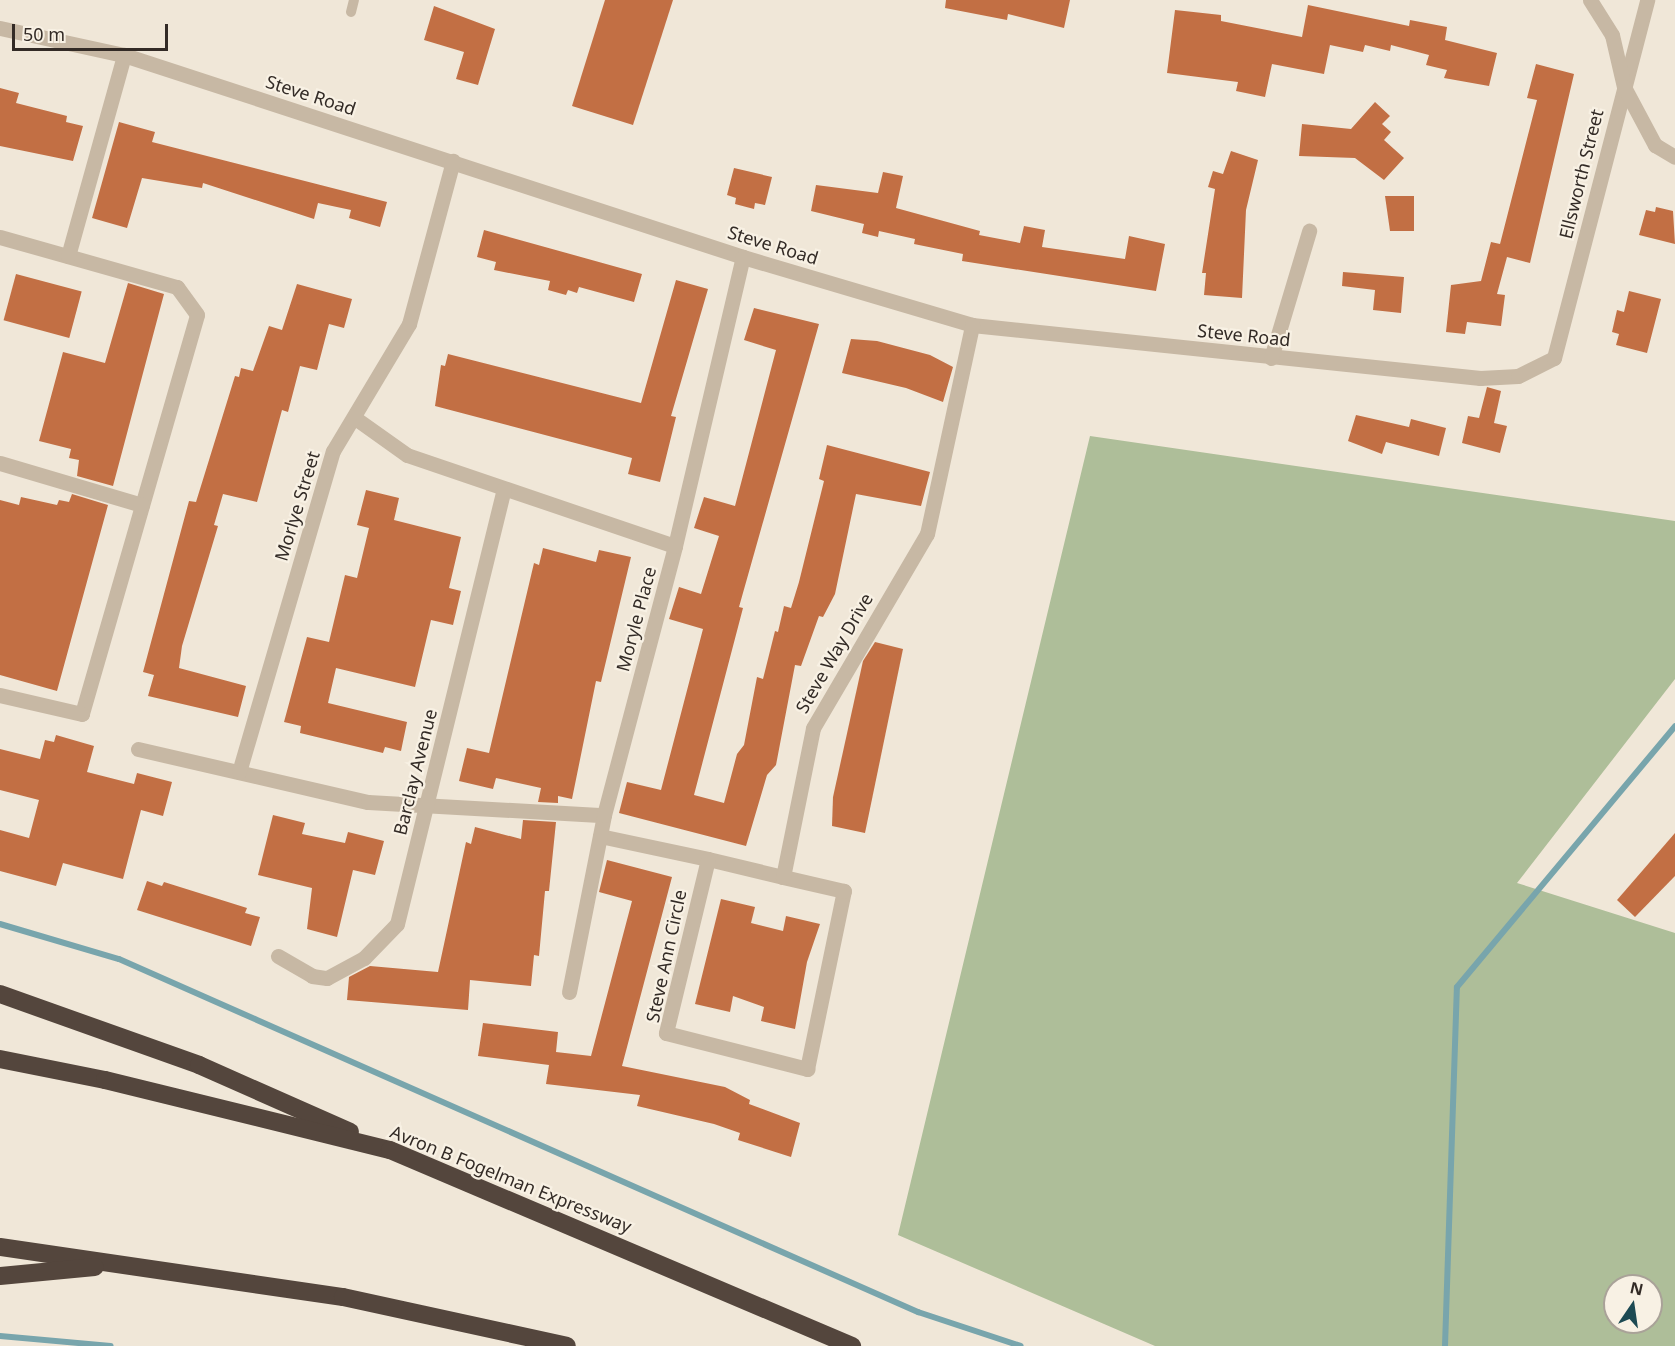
<!DOCTYPE html>
<style>
body{margin:0}
#map{position:relative;width:1675px;height:1346px;overflow:hidden;background:#f0e7d8;font-family:"Noto Sans",sans-serif}
div>[style]{position:absolute}
.green>*{inset:0;background:#aebe99}
.stream>*{height:6px;margin:-3px;padding:0 3px;transform-origin:3px;border-radius:3px;background:#78a5ac}
.building>*{inset:0;background:#c26f44;transform-origin:0 0}
.service>*{height:10px;margin:-5px;padding:0 5px;transform-origin:5px;border-radius:5px;background:#c7b8a4}
.minor>*{height:15px;margin:-7.5px;padding:0 7.5px;transform-origin:7.5px;border-radius:7.5px;background:#c7b8a4}
.tertiary>*{height:15px;margin:-7.5px;padding:0 7.5px;transform-origin:7.5px;border-radius:7.5px;background:#c7b8a4}
.motorway>*{height:18px;margin:-9px;padding:0 9px;transform-origin:9px;border-radius:9px;background:#54463d}
span{translate:-50% -50%;white-space:nowrap;text-align:center;line-height:1.15;-webkit-text-stroke:4.5px #f8f1e4;paint-order:stroke}
.street-label{font-size:18px;color:#332b26}
.north{position:absolute;left:1603px;top:1274px;width:60px;height:60px;box-sizing:border-box;background:#f8f1e4;border:2px solid #a9a298;border-radius:50%;rotate:13deg;font-size:16px;font-weight:700;line-height:24px;text-align:center;color:#332b26}
.north::after{content:'';display:block;margin:auto;width:21px;height:27px;background:#1d4a53;clip-path:polygon(50% 0,100% 100%,50% 72%,0 100%)}
.scale{position:absolute;left:12px;top:24px;width:156px;height:27px;box-sizing:border-box;border:3px solid #332b26;border-top:0;padding-left:8px;font-size:18px;line-height:21px;white-space:nowrap;color:#332b26;-webkit-text-stroke:4px #f8f1e4;paint-order:stroke}
</style>
<div id="map">
<div class="green">
<div style="clip-path:polygon(evenodd,1090px 436px,1675px 521px,1675px 679px,1517px 883px,1675px 933px,1675px 1346px,1155px 1346px,898px 1235px,1090px 436px,1615px 1286px,1651px 1286px,1651px 1322px,1615px 1322px,1615px 1286px)"></div>
</div>
<div class="stream">
<div style="left:0;top:924px;width:124px;rotate:16.4deg"></div>
<div style="left:119px;top:959px;width:874px;rotate:23.84deg"></div>
<div style="left:918px;top:1312px;width:108px;rotate:18.3deg"></div>
<div style="left:0;top:1336px;width:111px;rotate:5.1deg"></div>
<div style="left:1445px;top:1346px;width:359px;rotate:-88.1deg"></div>
<div style="left:1457px;top:987px;width:340px;rotate:-50.1deg"></div>
</div>
<div class="building">
<div style="clip-path:polygon(605px 0,673px 0,633px 125px,572px 106px)"></div>
<div style="clip-path:polygon(946px 0,1070px 0,1064px 28px,1008px 14px,1007px 20px,945px 8px)"></div>
<div style="clip-path:polygon(1308px 5px,1409px 26px,1410px 20px,1447px 27px,1445px 40px,1497px 53px,1489px 86px,1444px 78px,1447px 70px,1426px 65px,1429px 55px,1391px 45px,1390px 51px,1365px 45px,1363px 52px,1330px 45px,1324px 74px,1272px 64px,1265px 97px,1236px 91px,1238px 82px,1167px 73px,1175px 10px,1221px 15px,1221px 21px,1302px 37px)"></div>
<div style="clip-path:polygon(434px 6px,495px 29px,478px 85px,456px 79px,464px 52px,424px 40px)"></div>
<div style="clip-path:polygon(1536px 64px,1574px 74px,1530px 263px,1507px 257px,1497px 294px,1505px 295px,1501px 326px,1467px 322px,1465px 334px,1446px 332px,1451px 285px,1481px 281px,1491px 242px,1500px 244px,1537px 100px,1527px 98px)"></div>
<div style="clip-path:polygon(0 88px,19px 93px,16px 103px,67px 116px,66px 122px,83px 126px,73px 161px,0 146px)"></div>
<div style="clip-path:polygon(1375px 102px,1390px 116px,1382px 124px,1391px 132px,1384px 140px,1404px 158px,1384px 180px,1355px 158px,1299px 156px,1302px 124px,1351px 129px)"></div>
<div style="clip-path:polygon(119px 122px,155px 132px,152px 142px,387px 202px,380px 227px,349px 218px,351px 210px,318px 203px,314px 219px,203px 183px,202px 188px,142px 178px,127px 228px,92px 218px)"></div>
<div style="clip-path:polygon(1231px 151px,1258px 160px,1246px 210px,1242px 298px,1204px 295px,1206px 273px,1202px 273px,1215px 189px,1208px 187px,1213px 171px,1223px 174px)"></div>
<div style="clip-path:polygon(734px 168px,772px 177px,765px 205px,755px 203px,754px 209px,735px 204px,736px 198px,727px 195px)"></div>
<div style="clip-path:polygon(883px 172px,903px 176px,896px 208px,980px 231px,979px 235px,1020px 243px,1024px 226px,1045px 230px,1042px 247px,1125px 259px,1129px 236px,1165px 244px,1156px 291px,962px 261px,963px 254px,914px 244px,915px 239px,879px 231px,878px 237px,862px 233px,864px 224px,811px 211px,816px 185px,878px 193px)"></div>
<div style="clip-path:polygon(1385px 196px,1414px 196px,1414px 231px,1390px 231px)"></div>
<div style="clip-path:polygon(1656px 207px,1673px 211px,1675px 244px,1639px 235px,1646px 210px,1655px 212px)"></div>
<div style="clip-path:polygon(484px 230px,642px 274px,634px 302px,579px 287px,577px 293px,568px 290px,566px 295px,548px 290px,550px 281px,494px 270px,496px 262px,477px 257px)"></div>
<div style="clip-path:polygon(1343px 272px,1404px 277px,1401px 313px,1373px 310px,1375px 290px,1342px 286px)"></div>
<div style="left:16px;top:274px;width:68px;height:48px;rotate:15deg"></div>
<div style="clip-path:polygon(676px 280px,708px 289px,671px 416px,676px 417px,660px 482px,628px 474px,632px 458px,435px 406px,441px 365px,445px 366px,448px 354px,641px 403px)"></div>
<div style="clip-path:polygon(128px 283px,164px 294px,113px 486px,77px 476px,79px 460px,69px 458px,71px 449px,39px 441px,63px 352px,105px 363px)"></div>
<div style="clip-path:polygon(297px 284px,352px 299px,344px 328px,329px 324px,317px 370px,300px 366px,288px 412px,282px 410px,257px 502px,223px 494px,214px 525px,218px 526px,182px 646px,179px 668px,246px 686px,238px 717px,148px 696px,154px 675px,143px 672px,189px 501px,196px 502px,235px 376px,239px 377px,241px 368px,253px 371px,269px 326px,282px 330px)"></div>
<div style="clip-path:polygon(1629px 291px,1661px 299px,1647px 353px,1616px 345px,1619px 334px,1612px 332px,1617px 310px,1624px 312px)"></div>
<div style="clip-path:polygon(754px 308px,819px 324px,739px 607px,743px 608px,694px 795px,724px 803px,737px 754px,744px 745px,757px 677px,763px 679px,775px 631px,778px 632px,784px 606px,791px 608px,799px 582px,824px 481px,819px 479px,827px 445px,930px 472px,921px 506px,856px 494px,835px 594px,823px 617px,819px 616px,801px 666px,795px 665px,776px 765px,767px 775px,746px 846px,619px 813px,627px 782px,661px 790px,703px 629px,669px 619px,679px 587px,701px 594px,719px 536px,694px 528px,704px 497px,735px 506px,776px 350px,744px 340px)"></div>
<div style="clip-path:polygon(851px 339px,877px 341px,930px 355px,953px 367px,943px 402px,906px 388px,842px 373px)"></div>
<div style="clip-path:polygon(1487px 387px,1501px 391px,1494px 423px,1507px 426px,1500px 453px,1462px 443px,1468px 416px,1479px 418px)"></div>
<div style="clip-path:polygon(1356px 415px,1409px 427px,1411px 419px,1446px 428px,1439px 456px,1386px 442px,1382px 454px,1348px 441px)"></div>
<div style="clip-path:polygon(366px 490px,399px 498px,394px 520px,461px 537px,449px 588px,461px 591px,453px 625px,431px 620px,415px 687px,336px 668px,328px 703px,407px 722px,401px 751px,385px 747px,383px 753px,300px 733px,301px 726px,284px 722px,307px 637px,329px 642px,345px 575px,357px 578px,369px 528px,357px 525px)"></div>
<div style="clip-path:polygon(72px 494px,108px 505px,57px 691px,0 675px,0 500px,19px 505px,21px 497px,57px 505px,59px 500px,69px 502px)"></div>
<div style="clip-path:polygon(543px 548px,596px 562px,599px 550px,631px 557px,601px 682px,596px 681px,572px 799px,558px 796px,558px 803px,538px 802px,541px 788px,496px 778px,493px 789px,459px 781px,467px 748px,489px 753px,534px 563px,539px 565px)"></div>
<div style="clip-path:polygon(875px 642px,903px 649px,865px 833px,832px 826px,833px 797px,863px 661px)"></div>
<div style="clip-path:polygon(56px 735px,94px 746px,87px 772px,134px 784px,137px 773px,172px 782px,163px 816px,141px 810px,123px 879px,63px 863px,56px 886px,0 871px,0 830px,29px 838px,39px 800px,0 790px,0 749px,40px 759px,45px 740px,54px 742px)"></div>
<div style="clip-path:polygon(273px 815px,305px 823px,302px 834px,345px 843px,348px 832px,384px 841px,375px 875px,353px 870px,337px 937px,307px 929px,312px 888px,258px 875px)"></div>
<div style="clip-path:polygon(523px 820px,556px 822px,549px 891px,545px 891px,539px 956px,534px 955px,531px 986px,470px 980px,468px 1010px,347px 1000px,349px 977px,370px 966px,438px 972px,466px 842px,471px 844px,475px 827px,521px 839px)"></div>
<div style="clip-path:polygon(1675px 833px,1675px 876px,1635px 917px,1617px 900px)"></div>
<div style="clip-path:polygon(607px 860px,672px 877px,622px 1066px,725px 1087px,750px 1100px,749px 1104px,800px 1123px,791px 1157px,738px 1140px,740px 1133px,714px 1124px,637px 1106px,640px 1095px,546px 1084px,549px 1065px,478px 1056px,483px 1023px,558px 1032px,556px 1052px,591px 1056px,632px 901px,599px 892px)"></div>
<div style="clip-path:polygon(147px 881px,162px 886px,164px 882px,247px 908px,245px 913px,260px 917px,251px 946px,137px 910px)"></div>
<div style="clip-path:polygon(721px 899px,755px 907px,751px 923px,783px 931px,786px 916px,820px 924px,807px 962px,795px 1029px,761px 1021px,764px 1007px,733px 996px,730px 1012px,695px 1004px)"></div>
</div>
<div class="service">
<div style="left:351px;top:12px;width:12px;rotate:-76deg"></div>
</div>
<div class="minor">
<div style="left:0;top:28px;width:127px;rotate:12.3deg"></div>
<div style="left:124px;top:55px;width:651px;rotate:18.07deg"></div>
<div style="left:743px;top:257px;width:239px;rotate:16.5deg"></div>
<div style="left:972px;top:325px;width:511px;rotate:5.96deg"></div>
<div style="left:1480px;top:378px;width:38px;rotate:-3deg"></div>
<div style="left:1518px;top:376px;width:40px;rotate:-26.6deg"></div>
<div style="left:1554px;top:358px;width:370px;rotate:-75.4deg"></div>
<div style="left:0;top:237px;width:184px;rotate:15.8deg"></div>
<div style="left:177px;top:287px;width:34px;rotate:54deg"></div>
<div style="left:197px;top:315px;width:415px;rotate:106.1deg"></div>
<div style="left:82px;top:714px;width:84px;rotate:-167deg"></div>
<div style="left:68px;top:256px;width:209px;rotate:-74.4deg"></div>
<div style="left:1271px;top:358px;width:133px;rotate:-73.3deg"></div>
<div style="left:355px;top:418px;width:64px;rotate:35.4deg"></div>
<div style="left:407px;top:455px;width:283px;rotate:18.8deg"></div>
<div style="left:0;top:463px;width:148px;rotate:16.5deg"></div>
<div style="left:138px;top:749px;width:236px;rotate:13deg"></div>
<div style="left:368px;top:802px;width:236px;rotate:3.2deg"></div>
<div style="left:239px;top:772px;width:334px;rotate:-73.7deg"></div>
<div style="left:333px;top:451px;width:148px;rotate:-59.1deg"></div>
<div style="left:409px;top:324px;width:169px;rotate:-74.9deg"></div>
<div style="left:600px;top:836px;width:110px;rotate:12deg"></div>
<div style="left:783px;top:877px;width:77px;rotate:-166.5deg"></div>
<div style="left:708px;top:859px;width:179px;rotate:103.6deg"></div>
<div style="left:666px;top:1033px;width:146px;rotate:14.3deg"></div>
<div style="left:807px;top:1069px;width:182px;rotate:-78.3deg"></div>
<div style="left:844px;top:891px;width:63px;rotate:-167.1deg"></div>
<div style="left:783px;top:877px;width:152px;rotate:-78.6deg"></div>
<div style="left:813px;top:728px;width:225px;rotate:-59.6deg"></div>
<div style="left:927px;top:534px;width:214px;rotate:-77.8deg"></div>
<div style="left:278px;top:956px;width:39px;rotate:30deg"></div>
<div style="left:312px;top:976px;width:15px;rotate:8deg"></div>
<div style="left:327px;top:978px;width:42px;rotate:-28.4deg"></div>
<div style="left:364px;top:958px;width:47px;rotate:-45.9deg"></div>
<div style="left:397px;top:924px;width:448px;rotate:-76.2deg"></div>
<div style="left:569px;top:992px;width:180px;rotate:-78.8deg"></div>
<div style="left:604px;top:815px;width:278px;rotate:-75.2deg"></div>
<div style="left:675px;top:546px;width:297px;rotate:-76.8deg"></div>
</div>
<div class="tertiary">
<div style="left:1590px;top:0;width:41px;rotate:57.8deg"></div>
<div style="left:1612px;top:35px;width:53px;rotate:77deg"></div>
<div style="left:1624px;top:87px;width:66px;rotate:61.9deg"></div>
<div style="left:1655px;top:145px;width:23px;rotate:31deg"></div>
</div>
<div class="motorway">
<div style="left:0;top:994px;width:211px;rotate:19.6deg"></div>
<div style="left:199px;top:1065px;width:165px;rotate:23.9deg"></div>
<div style="left:0;top:1059px;width:107px;rotate:11.3deg"></div>
<div style="left:105px;top:1080px;width:293px;rotate:13.8deg"></div>
<div style="left:390px;top:1150px;width:502px;rotate:22.99deg"></div>
<div style="left:0;top:1247px;width:347px;rotate:8.3deg"></div>
<div style="left:343px;top:1297px;width:229px;rotate:12.3deg"></div>
<div style="left:0;top:1276px;width:95px;rotate:-5.4deg"></div>
</div>
<div class="street-label">
<span style="left:311px;top:95px;rotate:18deg">Steve Road</span>
<span style="left:1581px;top:174px;rotate:-76deg">Ellsworth Street</span>
<span style="left:773px;top:245px;rotate:17deg">Steve Road</span>
<span style="left:1244px;top:335px;rotate:6deg">Steve Road</span>
<span style="left:297px;top:506px;rotate:-73deg">Morlye Street</span>
<span style="left:636px;top:619px;rotate:-75deg">Moryle Place</span>
<span style="left:834px;top:653px;rotate:-60deg">Steve Way Drive</span>
<span style="left:415px;top:772px;rotate:-76deg">Barclay Avenue</span>
<span style="left:666px;top:956px;rotate:-78deg">Steve Ann Circle</span>
<span style="left:511px;top:1179px;rotate:22deg">Avron B Fogelman Expressway</span>
</div>
<div class="north">N</div>
<div class="scale">50 m</div>
</div>
